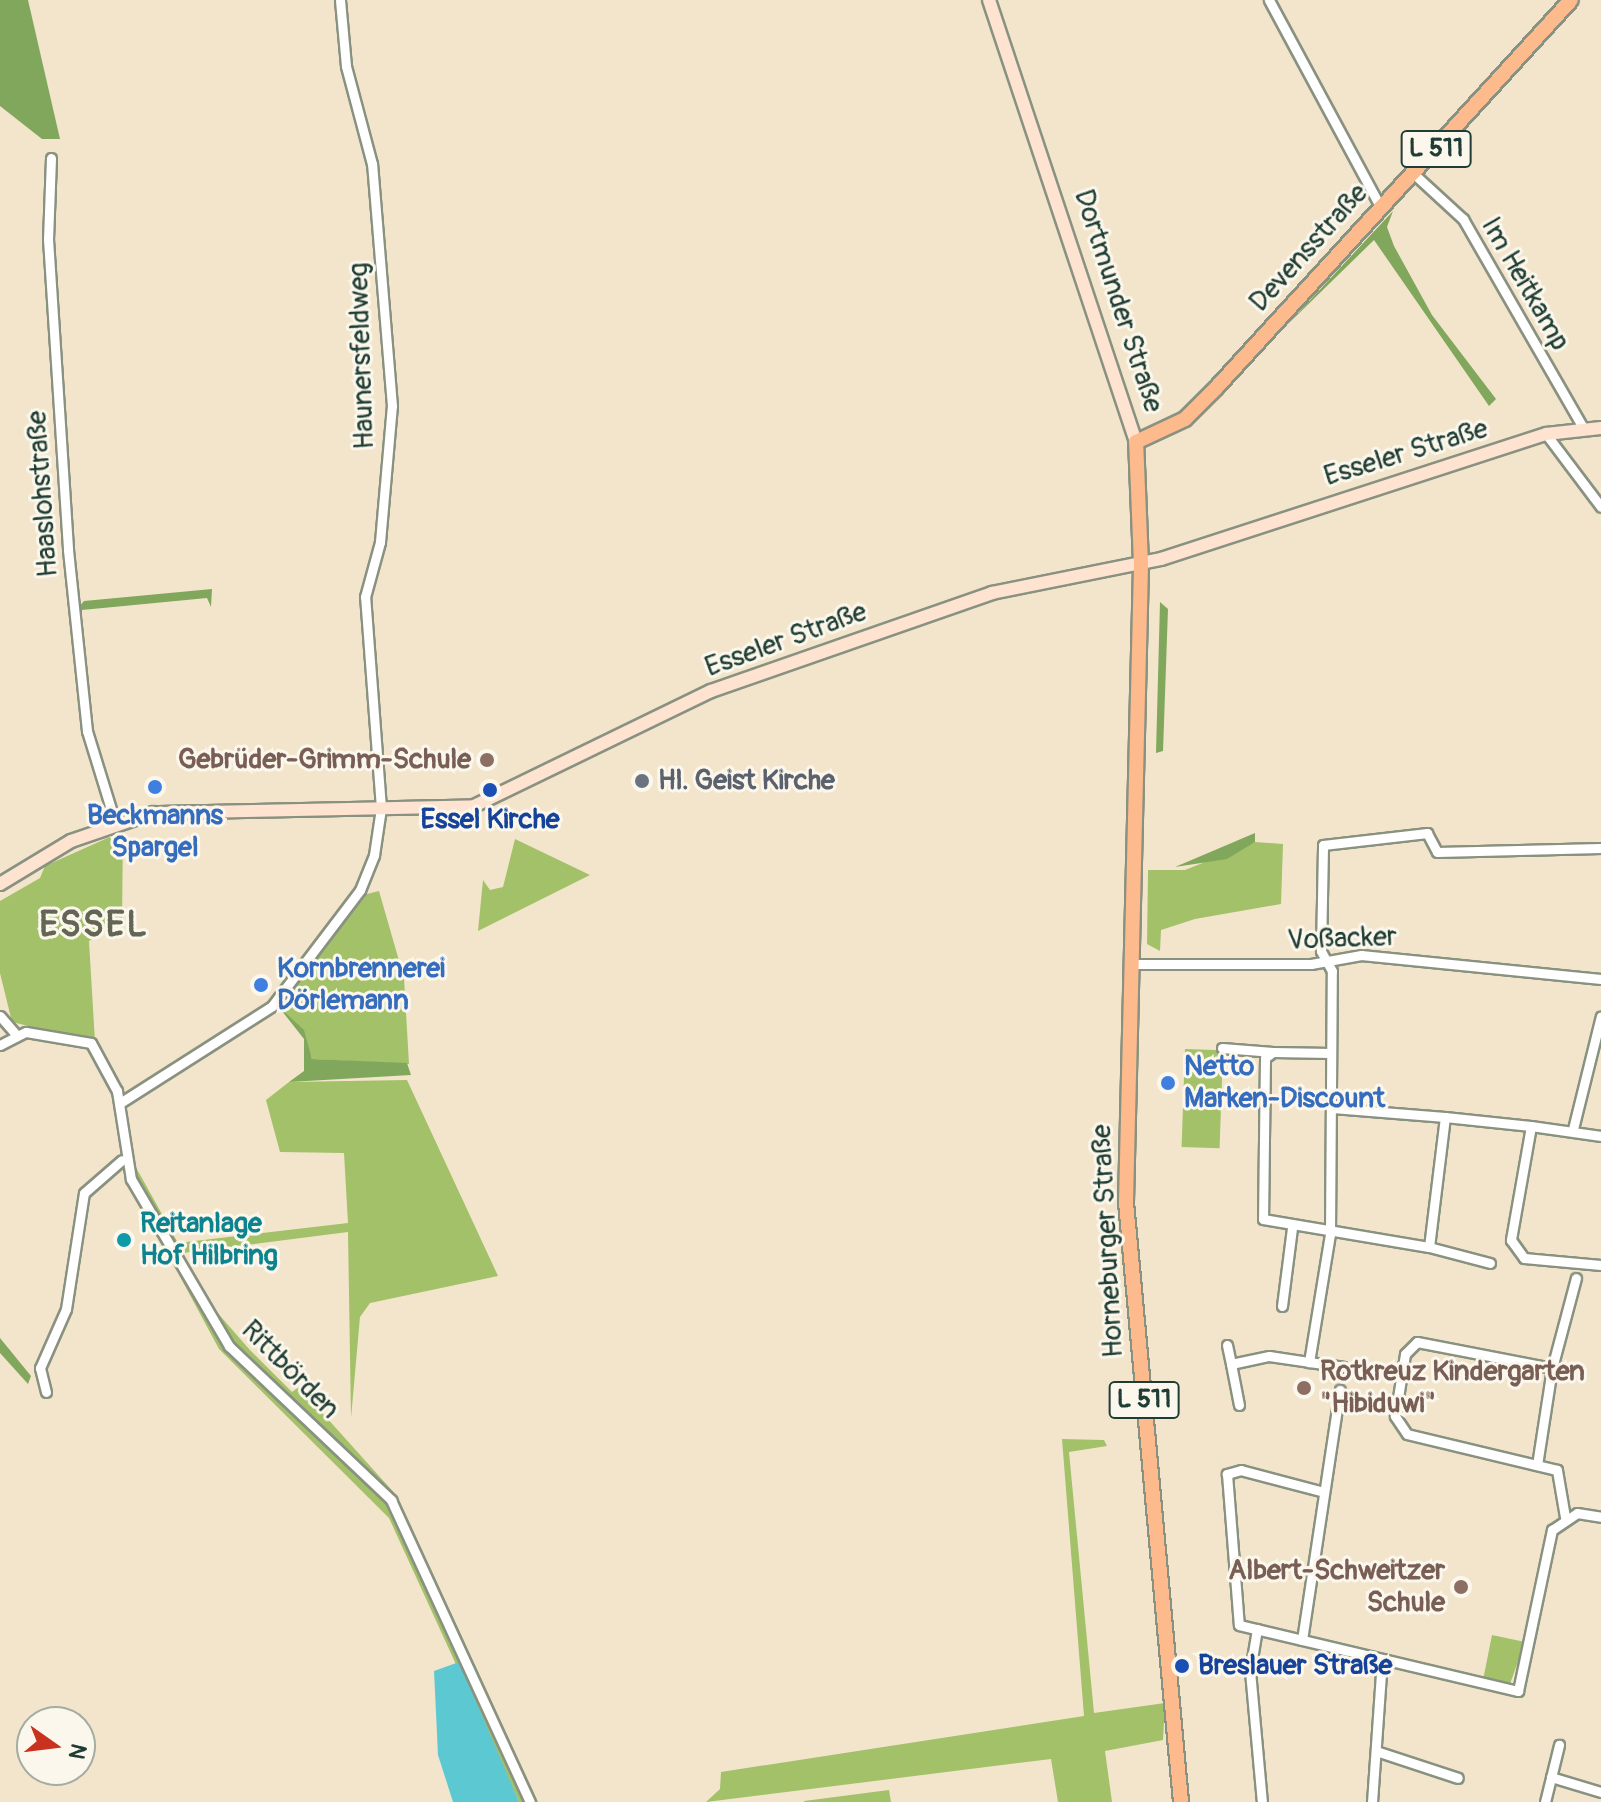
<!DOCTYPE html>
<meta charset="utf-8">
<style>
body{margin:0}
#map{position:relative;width:1601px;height:1802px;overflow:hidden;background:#f3e5cc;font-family:Pangolin,sans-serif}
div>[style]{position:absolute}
.green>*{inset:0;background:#a2c169;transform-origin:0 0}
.forest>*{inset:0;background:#81a75d}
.water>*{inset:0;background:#5cc9d2}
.roads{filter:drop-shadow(2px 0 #899180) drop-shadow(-2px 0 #899180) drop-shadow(0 2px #899180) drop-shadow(0 -2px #899180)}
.street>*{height:9px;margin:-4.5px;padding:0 4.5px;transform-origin:4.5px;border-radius:4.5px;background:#fff}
.secondary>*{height:12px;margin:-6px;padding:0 6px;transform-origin:6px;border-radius:6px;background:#fee3d1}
.primary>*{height:14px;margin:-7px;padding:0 7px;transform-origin:7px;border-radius:7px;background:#fcba8d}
.dots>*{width:22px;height:22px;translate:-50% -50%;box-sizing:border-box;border:4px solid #fbf7ec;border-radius:50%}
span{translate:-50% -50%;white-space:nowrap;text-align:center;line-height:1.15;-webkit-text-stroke:6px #fbf7ec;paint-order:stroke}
.shield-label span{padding:2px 6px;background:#fbf7ec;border:2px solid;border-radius:6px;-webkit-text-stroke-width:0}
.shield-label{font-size:26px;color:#1f3d34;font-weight:700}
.street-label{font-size:28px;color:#1f3d34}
.education-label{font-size:28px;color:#785e54;font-weight:700}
.right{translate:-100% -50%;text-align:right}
.left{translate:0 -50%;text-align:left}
.worship-label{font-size:28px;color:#5b616d;font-weight:700}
.shop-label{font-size:28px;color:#366cbe;font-weight:700}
.transit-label{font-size:28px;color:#164399;font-weight:700}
.culture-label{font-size:28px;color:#0d838f;font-weight:700}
.district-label{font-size:36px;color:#636652;font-weight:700;letter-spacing:2px}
.north{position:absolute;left:16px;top:1706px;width:80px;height:80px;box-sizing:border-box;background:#fbf7ec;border:2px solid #a3ada2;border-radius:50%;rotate:104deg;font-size:22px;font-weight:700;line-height:32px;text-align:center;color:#1f3d34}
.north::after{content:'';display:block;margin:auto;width:28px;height:36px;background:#c8321e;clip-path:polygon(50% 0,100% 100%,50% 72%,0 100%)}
</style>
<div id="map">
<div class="green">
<div style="clip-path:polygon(123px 831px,122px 922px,89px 941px,95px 1042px,12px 1022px,0 973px,0 901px,40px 878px,45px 866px)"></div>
<div style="clip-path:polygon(515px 839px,590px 875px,478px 931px,483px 880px,490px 890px,503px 887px)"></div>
<div style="clip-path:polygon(1255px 842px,1283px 844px,1281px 904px,1195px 919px,1161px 930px,1160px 951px,1147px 944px,1148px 870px,1185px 870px)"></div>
<div style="clip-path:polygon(379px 891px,404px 978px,409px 1064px,312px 1059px,305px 1037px,278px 1006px,367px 894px)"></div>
<div style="left:1185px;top:1049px;width:38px;height:98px;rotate:2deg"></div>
<div style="clip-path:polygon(407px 1080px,498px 1276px,370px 1303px,360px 1317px,351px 1418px,348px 1232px,183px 1253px,209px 1303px,249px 1349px,292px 1392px,299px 1387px,397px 1496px,538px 1802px,519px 1802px,389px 1518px,219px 1349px,121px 1167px,133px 1162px,178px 1243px,348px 1223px,344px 1153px,280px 1152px,266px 1100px,289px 1082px)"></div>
<div style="clip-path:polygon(1062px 1439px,1104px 1440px,1107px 1446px,1069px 1452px,1094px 1713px,1165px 1703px,1163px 1740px,1105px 1751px,1112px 1802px,1058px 1802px,1051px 1759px,706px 1802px,720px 1789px,721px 1772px,1084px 1716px)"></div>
<div style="clip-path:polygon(1492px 1635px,1525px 1642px,1510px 1684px,1483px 1680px)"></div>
<div style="clip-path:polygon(889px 1790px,891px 1802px,804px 1802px,804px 1801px)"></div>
</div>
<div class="forest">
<div style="clip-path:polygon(0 0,28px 0,60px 139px,42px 139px,0 106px)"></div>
<div style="clip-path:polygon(1393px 211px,1387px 227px,1394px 246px,1432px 315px,1496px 399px,1489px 406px,1374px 240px,1286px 326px)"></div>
<div style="clip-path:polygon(212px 589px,211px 607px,207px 598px,82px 610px,81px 644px,78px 608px,84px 601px)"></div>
<div style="clip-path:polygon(1160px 602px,1168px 609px,1163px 751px,1156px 753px)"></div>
<div style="clip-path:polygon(1255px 833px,1255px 842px,1227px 859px,1175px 867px)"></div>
<div style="clip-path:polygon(278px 1006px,304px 1030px,312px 1059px,407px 1063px,411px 1075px,289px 1082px,304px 1071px,304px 1039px)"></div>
<div style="clip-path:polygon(0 1338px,31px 1376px,28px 1384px,0 1353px)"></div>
</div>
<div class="water">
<div style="clip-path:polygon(459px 1662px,519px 1802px,453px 1802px,438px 1755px,434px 1671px)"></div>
</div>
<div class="roads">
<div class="street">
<div style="left:1269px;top:0;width:236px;rotate:61.7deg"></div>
<div style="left:51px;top:158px;width:81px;rotate:92.1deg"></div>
<div style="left:48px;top:239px;width:312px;rotate:86.3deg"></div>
<div style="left:68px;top:550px;width:182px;rotate:84deg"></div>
<div style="left:87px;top:731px;width:95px;rotate:72.9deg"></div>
<div style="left:1414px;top:174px;width:67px;rotate:42.6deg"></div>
<div style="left:1463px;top:219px;width:241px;rotate:60.1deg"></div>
<div style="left:1546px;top:434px;width:91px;rotate:53deg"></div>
<div style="left:1131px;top:964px;width:180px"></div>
<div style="left:1311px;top:964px;width:51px;rotate:-10.2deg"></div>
<div style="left:1361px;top:955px;width:241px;rotate:5.7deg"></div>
<div style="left:0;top:1016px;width:23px;rotate:49deg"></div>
<div style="left:0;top:1045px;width:29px;rotate:-27deg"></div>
<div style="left:26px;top:1032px;width:66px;rotate:9.6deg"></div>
<div style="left:91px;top:1043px;width:55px;rotate:61.6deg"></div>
<div style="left:117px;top:1091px;width:89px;rotate:81deg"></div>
<div style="left:131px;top:1179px;width:194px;rotate:59.6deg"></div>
<div style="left:229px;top:1346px;width:224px;rotate:43.5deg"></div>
<div style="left:391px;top:1500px;width:332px;rotate:65.3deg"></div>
<div style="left:1222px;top:1048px;width:51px;rotate:4.5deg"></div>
<div style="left:1331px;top:1053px;width:58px;rotate:-179deg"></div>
<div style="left:1273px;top:1052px;width:10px;rotate:143deg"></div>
<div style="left:1265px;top:1058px;width:161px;rotate:90.7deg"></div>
<div style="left:1263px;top:1219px;width:168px;rotate:9.6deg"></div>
<div style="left:1429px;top:1247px;width:131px;rotate:-83deg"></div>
<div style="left:1445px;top:1117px;width:113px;rotate:-175.4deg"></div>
<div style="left:120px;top:1103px;width:180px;rotate:-32.5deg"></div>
<div style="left:272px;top:1006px;width:146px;rotate:-52.8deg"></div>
<div style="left:360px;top:890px;width:38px;rotate:-68deg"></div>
<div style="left:374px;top:855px;width:48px;rotate:-81.5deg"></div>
<div style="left:381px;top:808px;width:212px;rotate:-94.3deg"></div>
<div style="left:365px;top:597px;width:57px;rotate:-74.7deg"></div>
<div style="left:380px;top:542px;width:137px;rotate:-85deg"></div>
<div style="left:392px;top:406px;width:243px;rotate:-94.7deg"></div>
<div style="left:372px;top:164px;width:101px;rotate:-104.9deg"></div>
<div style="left:346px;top:66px;width:66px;rotate:-95.2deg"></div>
<div style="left:1445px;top:1117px;width:86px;rotate:6deg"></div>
<div style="left:1573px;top:1129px;width:116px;rotate:-76.1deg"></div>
<div style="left:1601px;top:1136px;width:71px;rotate:-171.9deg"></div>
<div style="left:1531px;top:1126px;width:116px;rotate:100deg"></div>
<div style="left:1511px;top:1240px;width:22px;rotate:54deg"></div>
<div style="left:1524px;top:1258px;width:77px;rotate:5.2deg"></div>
<div style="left:1330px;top:1234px;width:263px;rotate:-89.6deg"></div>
<div style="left:1332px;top:971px;width:23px;rotate:-119deg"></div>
<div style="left:1321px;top:951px;width:106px;rotate:-88.9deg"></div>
<div style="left:1323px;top:845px;width:105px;rotate:-6.6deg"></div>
<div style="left:1427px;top:833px;width:21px;rotate:62deg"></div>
<div style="left:1437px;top:852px;width:164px;rotate:-1.4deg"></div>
<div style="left:1330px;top:1234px;width:130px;rotate:99.3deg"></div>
<div style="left:1309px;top:1362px;width:34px;rotate:8deg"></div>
<div style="left:1429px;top:1247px;width:63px;rotate:14.7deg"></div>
<div style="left:1282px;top:1306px;width:79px;rotate:-82.7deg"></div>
<div style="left:1227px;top:1345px;width:19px;rotate:78deg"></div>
<div style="left:46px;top:1392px;width:25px;rotate:-104deg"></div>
<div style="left:40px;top:1368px;width:64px;rotate:-66.2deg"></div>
<div style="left:66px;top:1309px;width:117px;rotate:-81.2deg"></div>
<div style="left:84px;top:1193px;width:50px;rotate:-41deg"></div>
<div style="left:1239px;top:1405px;width:42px;rotate:-101deg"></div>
<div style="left:1231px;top:1364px;width:39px;rotate:-12deg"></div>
<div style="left:1269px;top:1356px;width:40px;rotate:8.5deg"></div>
<div style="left:1537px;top:1465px;width:98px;rotate:-81.2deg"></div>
<div style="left:1324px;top:1492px;width:86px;rotate:-165.2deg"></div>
<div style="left:1241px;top:1470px;width:15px;rotate:164deg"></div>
<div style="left:1227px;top:1474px;width:151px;rotate:85.5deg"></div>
<div style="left:1239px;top:1625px;width:287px;rotate:13.3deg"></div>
<div style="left:1518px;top:1691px;width:165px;rotate:-78.1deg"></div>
<div style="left:1552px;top:1530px;width:30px;rotate:-34deg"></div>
<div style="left:1577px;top:1513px;width:24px;rotate:9deg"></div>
<div style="left:1565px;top:1517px;width:48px;rotate:-99.7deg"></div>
<div style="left:1557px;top:1470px;width:154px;rotate:-166.5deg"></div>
<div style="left:1407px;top:1434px;width:22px;rotate:-124deg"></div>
<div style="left:1395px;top:1416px;width:63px;rotate:-80.8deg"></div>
<div style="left:1405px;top:1354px;width:17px;rotate:-45deg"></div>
<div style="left:1417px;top:1342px;width:137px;rotate:10.9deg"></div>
<div style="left:1552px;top:1368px;width:93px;rotate:-75.1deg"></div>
<div style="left:1257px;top:1629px;width:43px;rotate:99.5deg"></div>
<div style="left:1250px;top:1671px;width:132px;rotate:84.8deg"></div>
<div style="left:1302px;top:1640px;width:253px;rotate:-81.4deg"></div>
<div style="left:1376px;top:1751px;width:86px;rotate:18.2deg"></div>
<div style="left:1551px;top:1777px;width:52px;rotate:16.7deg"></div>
<div style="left:1372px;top:1802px;width:143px;rotate:-86deg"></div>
<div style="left:1545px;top:1802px;width:59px;rotate:-76.2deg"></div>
</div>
<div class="secondary">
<div style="left:989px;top:0;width:466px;rotate:71.6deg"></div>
<div style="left:0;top:884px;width:83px;rotate:-31.2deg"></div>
<div style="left:71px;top:841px;width:87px;rotate:-18.9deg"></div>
<div style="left:153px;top:813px;width:321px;rotate:-1.2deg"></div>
<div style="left:474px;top:806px;width:263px;rotate:-25.9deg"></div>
<div style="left:711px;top:691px;width:298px;rotate:-19.2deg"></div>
<div style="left:992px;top:593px;width:172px;rotate:-11.4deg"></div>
<div style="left:1161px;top:559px;width:405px;rotate:-18deg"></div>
<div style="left:1546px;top:434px;width:55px;rotate:-6.2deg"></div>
</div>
<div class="primary">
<div style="left:1181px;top:1802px;width:603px;rotate:-95.24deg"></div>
<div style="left:1126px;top:1202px;width:638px;rotate:-88.65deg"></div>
<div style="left:1141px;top:564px;width:122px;rotate:-92.3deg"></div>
<div style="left:1136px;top:442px;width:54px;rotate:-25.1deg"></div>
<div style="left:1185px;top:419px;width:45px;rotate:-45deg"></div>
<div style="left:1217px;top:387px;width:524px;rotate:-47.55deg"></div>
</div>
</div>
<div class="dots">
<div style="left:487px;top:760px;background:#8d6e63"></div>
<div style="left:642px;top:781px;background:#6b7280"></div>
<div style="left:155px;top:787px;background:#3f7fe0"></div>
<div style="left:490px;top:790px;background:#1a4fb4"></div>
<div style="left:261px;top:985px;background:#3f7fe0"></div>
<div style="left:1168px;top:1083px;background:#3f7fe0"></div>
<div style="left:124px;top:1240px;background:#0f9aa8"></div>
<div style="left:1304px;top:1388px;background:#8d6e63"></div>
<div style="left:1461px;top:1587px;background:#8d6e63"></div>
<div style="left:1182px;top:1666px;background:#1a4fb4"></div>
</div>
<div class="shield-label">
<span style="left:1436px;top:149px">L 511</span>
<span style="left:1144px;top:1400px">L 511</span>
</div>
<div class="street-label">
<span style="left:1309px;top:248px;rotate:-48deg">Devensstraße</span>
<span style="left:1525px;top:284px;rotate:60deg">Im Heitkamp</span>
<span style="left:1118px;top:301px;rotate:72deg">Dortmunder Straße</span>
<span style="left:362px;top:356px;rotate:-92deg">Haunersfeldweg</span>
<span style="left:1406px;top:453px;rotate:-17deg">Esseler Straße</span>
<span style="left:43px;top:494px;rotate:-94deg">Haaslohstraße</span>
<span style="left:786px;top:640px;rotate:-20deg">Esseler Straße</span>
<span style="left:1342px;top:939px;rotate:-2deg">Voßacker</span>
<span style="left:1108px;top:1241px;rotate:-93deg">Horneburger Straße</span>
<span style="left:290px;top:1370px;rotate:45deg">Rittbörden</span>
</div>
<div class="education-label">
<span class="right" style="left:471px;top:760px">Gebrüder-Grimm-Schule</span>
<span class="left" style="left:1320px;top:1388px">Rotkreuz Kindergarten<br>"Hibiduwi"</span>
<span class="right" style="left:1445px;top:1587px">Albert-Schweitzer<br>Schule</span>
</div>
<div class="worship-label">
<span class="left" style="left:658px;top:781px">Hl. Geist Kirche</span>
</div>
<div class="shop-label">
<span style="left:155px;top:832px">Beckmanns<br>Spargel</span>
<span class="left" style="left:277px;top:985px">Kornbrennerei<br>Dörlemann</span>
<span class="left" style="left:1184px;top:1083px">Netto<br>Marken-Discount</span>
</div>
<div class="transit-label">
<span style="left:490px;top:820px">Essel Kirche</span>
<span class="left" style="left:1198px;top:1666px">Breslauer Straße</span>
</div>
<div class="culture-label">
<span class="left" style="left:140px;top:1240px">Reitanlage<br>Hof Hilbring</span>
</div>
<div class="district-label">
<span style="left:94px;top:925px">ESSEL</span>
</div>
<div class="north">N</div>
</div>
